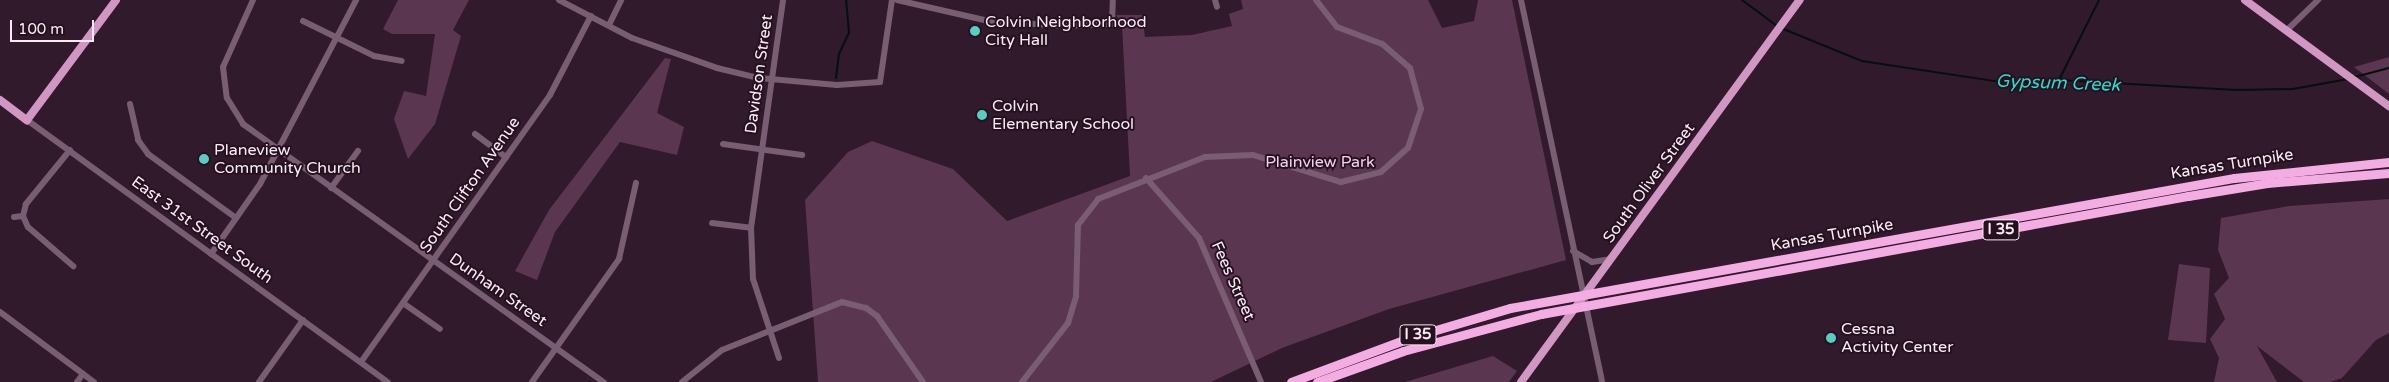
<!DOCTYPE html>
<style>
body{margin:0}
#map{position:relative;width:2389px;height:382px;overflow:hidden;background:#301a2b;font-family:"Varela Round",sans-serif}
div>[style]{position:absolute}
.green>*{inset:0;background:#5a3651}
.stream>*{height:2px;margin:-1px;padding:0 1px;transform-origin:1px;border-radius:1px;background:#03100f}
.minor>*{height:6px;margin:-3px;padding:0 3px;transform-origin:3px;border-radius:3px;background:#795d72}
.major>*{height:8px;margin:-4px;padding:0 4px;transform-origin:4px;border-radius:4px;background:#d196c2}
.highway>*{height:9px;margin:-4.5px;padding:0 4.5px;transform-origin:4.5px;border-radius:4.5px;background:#f4ade2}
.dots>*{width:14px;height:14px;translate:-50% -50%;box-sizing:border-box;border:2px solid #261121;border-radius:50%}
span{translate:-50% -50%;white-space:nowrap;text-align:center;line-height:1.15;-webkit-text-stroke:4px #261121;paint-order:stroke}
.shield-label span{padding:1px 4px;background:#261121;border:1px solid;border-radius:4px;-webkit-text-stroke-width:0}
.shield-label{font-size:15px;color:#faebf5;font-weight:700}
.poi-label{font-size:16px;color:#faebf5}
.left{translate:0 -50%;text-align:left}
.street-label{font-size:16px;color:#faebf5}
.park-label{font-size:16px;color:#f6d1ec}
.water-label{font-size:18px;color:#27decf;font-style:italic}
.scale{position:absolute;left:10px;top:20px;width:84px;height:22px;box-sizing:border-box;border:2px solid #faebf5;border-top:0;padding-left:6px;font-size:15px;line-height:18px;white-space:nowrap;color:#faebf5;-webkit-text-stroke:4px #261121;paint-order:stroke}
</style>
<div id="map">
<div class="green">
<div style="clip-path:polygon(398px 0,469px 0,453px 30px,461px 36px,435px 124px,408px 159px,394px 119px,404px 91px,426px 96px,435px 34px,392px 34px,383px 29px)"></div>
<div style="clip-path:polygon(1241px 0,1428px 0,1442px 28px,1474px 21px,1478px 0,1512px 0,1566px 260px,1389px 309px,1282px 348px,1211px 382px,818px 382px,805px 200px,848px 152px,872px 141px,953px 169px,1007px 221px,1130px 176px,1122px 26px,1116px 15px,1142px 15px,1145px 37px,1192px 35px,1232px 26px,1229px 14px,1243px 9px)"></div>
<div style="clip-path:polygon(2389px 57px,2389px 94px,2354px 67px)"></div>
<div style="clip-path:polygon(665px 58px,671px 59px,657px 113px,684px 127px,677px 155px,620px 142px,555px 232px,537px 280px,515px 271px,549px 210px)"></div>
<div style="clip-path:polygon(2389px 199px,2389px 333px,2376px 340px,2342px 378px,2330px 382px,2304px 382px,2257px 346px,2277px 382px,2214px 382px,2219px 358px,2210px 339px,2225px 319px,2214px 294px,2229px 278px,2218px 250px,2221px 218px,2289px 206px)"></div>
<div style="clip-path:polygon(2179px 264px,2210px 268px,2206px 343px,2168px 340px)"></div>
<div style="clip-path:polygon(1493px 356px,1517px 371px,1509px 382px,1405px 382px)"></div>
</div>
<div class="stream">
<div style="left:1742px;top:0;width:44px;rotate:36.6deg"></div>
<div style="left:1781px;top:28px;width:87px;rotate:22.2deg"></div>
<div style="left:1862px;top:61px;width:148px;rotate:8.6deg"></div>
<div style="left:2008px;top:83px;width:51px;rotate:-3.4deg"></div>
<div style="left:2059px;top:80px;width:178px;rotate:3.2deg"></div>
<div style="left:2237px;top:90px;width:56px;rotate:-1deg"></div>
<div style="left:2293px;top:89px;width:56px;rotate:-10.3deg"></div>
<div style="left:2355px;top:77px;width:35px;rotate:-15deg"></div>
<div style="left:836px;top:78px;width:24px;rotate:-83deg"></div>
<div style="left:839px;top:54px;width:23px;rotate:-65deg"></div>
<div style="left:849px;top:33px;width:33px;rotate:-95deg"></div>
<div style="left:2059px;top:80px;width:89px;rotate:-63.4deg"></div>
</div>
<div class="minor">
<div style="left:253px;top:0;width:73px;rotate:114.1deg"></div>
<div style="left:223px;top:67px;width:31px;rotate:83deg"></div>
<div style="left:227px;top:98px;width:31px;rotate:58deg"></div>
<div style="left:243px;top:124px;width:444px;rotate:35.6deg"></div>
<div style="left:559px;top:0;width:82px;rotate:27.5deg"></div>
<div style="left:632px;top:38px;width:90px;rotate:19.4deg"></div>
<div style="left:717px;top:68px;width:42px;rotate:13.7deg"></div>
<div style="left:758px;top:78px;width:79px;rotate:5.1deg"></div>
<div style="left:837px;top:85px;width:43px;rotate:-4deg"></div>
<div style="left:880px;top:82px;width:83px;rotate:-81.7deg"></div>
<div style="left:897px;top:0;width:94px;rotate:12.9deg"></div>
<div style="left:989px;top:21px;width:76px;rotate:3.8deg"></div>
<div style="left:1065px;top:26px;width:47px;rotate:-2.4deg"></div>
<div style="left:1112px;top:24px;width:24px;rotate:-88deg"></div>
<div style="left:1215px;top:0;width:7px;rotate:74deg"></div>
<div style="left:1521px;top:0;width:390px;rotate:78deg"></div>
<div style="left:303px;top:21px;width:79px;rotate:26.2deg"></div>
<div style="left:374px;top:56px;width:28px;rotate:10deg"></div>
<div style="left:609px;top:25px;width:28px;rotate:-64deg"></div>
<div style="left:2286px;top:31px;width:45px;rotate:-44.1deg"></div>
<div style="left:130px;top:104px;width:37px;rotate:77deg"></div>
<div style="left:138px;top:140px;width:17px;rotate:54deg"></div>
<div style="left:148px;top:154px;width:109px;rotate:36deg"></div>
<div style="left:27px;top:120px;width:446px;rotate:36deg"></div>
<div style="left:475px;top:134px;width:39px;rotate:37deg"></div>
<div style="left:723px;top:144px;width:80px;rotate:7.9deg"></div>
<div style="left:70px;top:150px;width:70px;rotate:129.2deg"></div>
<div style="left:26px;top:204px;width:12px;rotate:104deg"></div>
<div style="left:23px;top:216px;width:12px;rotate:66deg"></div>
<div style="left:28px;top:227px;width:60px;rotate:40.9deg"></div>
<div style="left:1146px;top:178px;width:80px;rotate:48.5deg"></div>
<div style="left:1199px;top:238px;width:157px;rotate:66.7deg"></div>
<div style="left:331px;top:188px;width:46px;rotate:-53.9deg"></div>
<div style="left:14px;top:217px;width:9px;rotate:-6deg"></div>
<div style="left:712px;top:223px;width:39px;rotate:7deg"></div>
<div style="left:1573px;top:251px;width:22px;rotate:30deg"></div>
<div style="left:1592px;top:262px;width:18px;rotate:-9deg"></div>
<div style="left:211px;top:254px;width:85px;rotate:-55deg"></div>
<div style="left:260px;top:184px;width:208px;rotate:-62.4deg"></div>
<div style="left:403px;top:303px;width:45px;rotate:35.1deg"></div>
<div style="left:0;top:312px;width:117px;rotate:36.7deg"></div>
<div style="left:779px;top:358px;width:83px;rotate:-108.2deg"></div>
<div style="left:753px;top:279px;width:51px;rotate:-92.2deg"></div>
<div style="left:751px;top:228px;width:230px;rotate:-82deg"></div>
<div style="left:361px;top:362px;width:327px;rotate:-54.7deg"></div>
<div style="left:550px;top:95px;width:89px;rotate:-62.6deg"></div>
<div style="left:77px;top:382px;width:10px;rotate:-53deg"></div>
<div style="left:259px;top:382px;width:76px;rotate:-54.6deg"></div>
<div style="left:532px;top:382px;width:151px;rotate:-54.7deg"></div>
<div style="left:619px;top:259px;width:78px;rotate:-77.4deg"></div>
<div style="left:682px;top:382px;width:51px;rotate:-38.7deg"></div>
<div style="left:722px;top:350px;width:129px;rotate:-21.8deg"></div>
<div style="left:842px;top:302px;width:25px;rotate:14deg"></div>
<div style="left:866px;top:308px;width:14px;rotate:36deg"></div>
<div style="left:877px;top:316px;width:80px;rotate:55.1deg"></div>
<div style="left:1022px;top:382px;width:75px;rotate:-52.1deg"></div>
<div style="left:1068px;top:323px;width:28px;rotate:-73deg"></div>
<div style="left:1076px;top:296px;width:71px;rotate:-88.4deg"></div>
<div style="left:1078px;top:225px;width:33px;rotate:-52deg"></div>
<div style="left:1098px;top:199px;width:115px;rotate:-21.4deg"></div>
<div style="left:1205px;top:157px;width:48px;rotate:-2.4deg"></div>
<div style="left:1253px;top:155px;width:92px;rotate:17.1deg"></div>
<div style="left:1341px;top:182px;width:41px;rotate:-14deg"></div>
<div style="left:1381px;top:172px;width:36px;rotate:-42deg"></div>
<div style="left:1408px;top:148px;width:41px;rotate:-71.6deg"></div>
<div style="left:1421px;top:109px;width:42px;rotate:-105deg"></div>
<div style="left:1410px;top:68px;width:37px;rotate:-139deg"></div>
<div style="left:1382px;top:44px;width:48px;rotate:-159.3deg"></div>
<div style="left:1337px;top:27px;width:34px;rotate:-128deg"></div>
</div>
<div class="major">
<div style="left:2245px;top:0;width:179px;rotate:36.4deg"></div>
<div style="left:0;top:100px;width:34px;rotate:37deg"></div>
<div style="left:27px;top:120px;width:149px;rotate:-53.4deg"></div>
<div style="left:1521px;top:382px;width:473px;rotate:-53.9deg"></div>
</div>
<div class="highway">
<div style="left:1291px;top:382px;width:126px;rotate:-20.4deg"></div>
<div style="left:1409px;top:338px;width:105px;rotate:-16.5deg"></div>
<div style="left:1510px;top:308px;width:736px;rotate:-10.18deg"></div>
<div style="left:2234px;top:178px;width:156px;rotate:-5.9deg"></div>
<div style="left:1317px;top:382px;width:91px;rotate:-19.8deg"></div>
<div style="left:1403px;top:351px;width:143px;rotate:-15deg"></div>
<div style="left:1541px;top:314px;width:658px;rotate:-10.34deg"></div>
<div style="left:2188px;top:196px;width:80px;rotate:-9.3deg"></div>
<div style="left:2267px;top:183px;width:122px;rotate:-4.7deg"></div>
</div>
<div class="dots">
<div style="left:975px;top:31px;background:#57cec1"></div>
<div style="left:982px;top:115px;background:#57cec1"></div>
<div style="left:204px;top:159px;background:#57cec1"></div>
<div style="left:1831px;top:338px;background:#57cec1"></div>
</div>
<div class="shield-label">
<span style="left:2001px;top:230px">I 35</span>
<span style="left:1418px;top:335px">I 35</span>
</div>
<div class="poi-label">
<span class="left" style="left:985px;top:31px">Colvin Neighborhood<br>City Hall</span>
<span class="left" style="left:992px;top:115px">Colvin<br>Elementary School</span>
<span class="left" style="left:214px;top:159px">Planeview<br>Community Church</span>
<span class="left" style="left:1841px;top:338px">Cessna<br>Activity Center</span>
</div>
<div class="street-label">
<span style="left:759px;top:74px;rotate:-82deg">Davidson Street</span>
<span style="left:2232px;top:164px;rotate:-9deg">Kansas Turnpike</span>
<span style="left:1649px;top:183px;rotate:-54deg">South Oliver Street</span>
<span style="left:470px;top:185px;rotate:-55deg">South Clifton Avenue</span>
<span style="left:202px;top:230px;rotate:36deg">East 31st Street South</span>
<span style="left:1832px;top:235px;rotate:-10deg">Kansas Turnpike</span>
<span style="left:1233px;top:281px;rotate:66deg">Fees Street</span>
<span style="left:498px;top:290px;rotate:35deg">Dunham Street</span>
</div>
<div class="park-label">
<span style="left:1320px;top:162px">Plainview Park</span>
</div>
<div class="water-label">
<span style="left:2058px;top:83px;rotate:2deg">Gypsum Creek</span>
</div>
<div class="scale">100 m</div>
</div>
